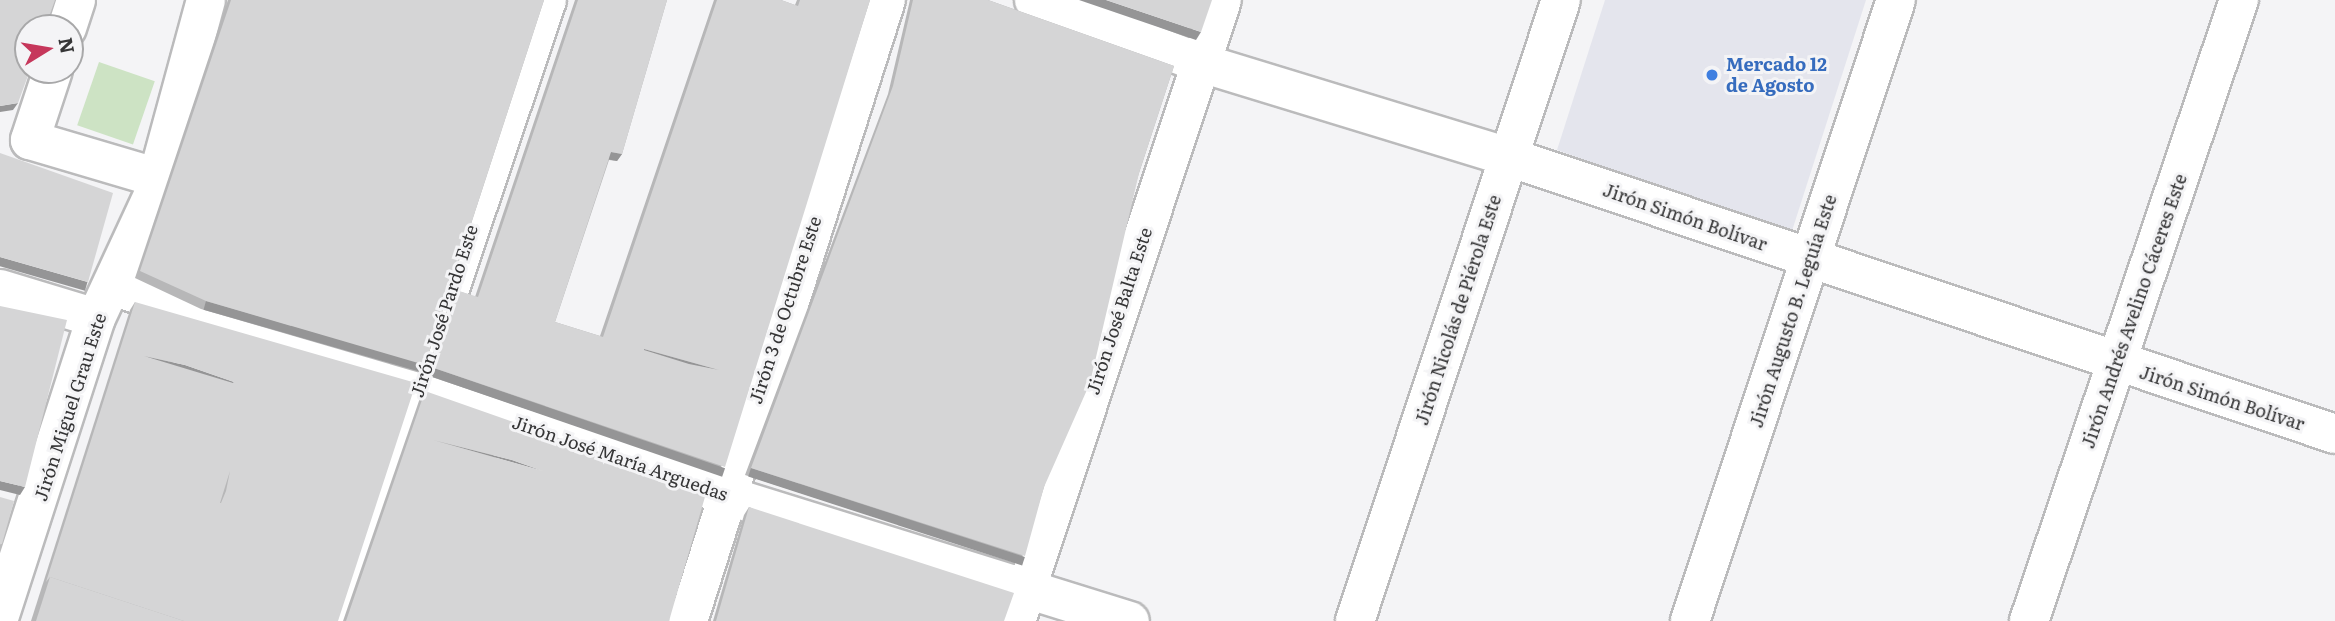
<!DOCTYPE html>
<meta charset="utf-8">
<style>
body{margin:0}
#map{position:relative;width:2335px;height:621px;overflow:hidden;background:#f4f4f6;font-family:Literata,serif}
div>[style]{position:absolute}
.built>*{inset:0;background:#e4e5ed}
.green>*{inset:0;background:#cde3c4;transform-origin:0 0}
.roads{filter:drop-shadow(2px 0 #bbbbbc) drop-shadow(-2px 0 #bbbbbc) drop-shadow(0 2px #bbbbbc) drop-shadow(0 -2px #bbbbbc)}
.minor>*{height:38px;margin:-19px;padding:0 19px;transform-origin:19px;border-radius:19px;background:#fff}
.wall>*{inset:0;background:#b7b7b8}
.shaded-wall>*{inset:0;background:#959596;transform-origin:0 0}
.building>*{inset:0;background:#d5d5d6}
.dots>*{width:19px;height:19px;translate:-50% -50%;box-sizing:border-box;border:4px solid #f4f4f6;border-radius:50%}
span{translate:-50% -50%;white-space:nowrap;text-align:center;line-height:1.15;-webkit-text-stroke:6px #f4f4f6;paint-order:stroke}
.shop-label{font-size:18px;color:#366cbe;font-weight:700}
.left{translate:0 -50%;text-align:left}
.street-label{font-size:18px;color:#353536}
.north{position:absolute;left:14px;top:14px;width:70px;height:70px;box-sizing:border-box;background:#f4f4f6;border:2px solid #a8a8a9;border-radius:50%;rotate:79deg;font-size:19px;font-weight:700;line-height:28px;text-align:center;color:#353536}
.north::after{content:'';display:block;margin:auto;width:24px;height:32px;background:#c6375b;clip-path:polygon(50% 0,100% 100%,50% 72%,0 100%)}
</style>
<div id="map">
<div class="built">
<div style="clip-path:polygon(1605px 0,1866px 0,1791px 234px,1557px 150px)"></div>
</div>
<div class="green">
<div style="left:99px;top:62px;width:59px;height:67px;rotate:19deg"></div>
</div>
<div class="roads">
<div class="minor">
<div style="left:1034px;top:0;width:178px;rotate:20.7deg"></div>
<div style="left:1201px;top:63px;width:322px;rotate:17deg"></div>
<div style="left:1509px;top:157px;width:871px;rotate:18.54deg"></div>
<div style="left:67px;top:28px;width:29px;rotate:-72deg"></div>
<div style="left:53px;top:70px;width:74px;rotate:108.2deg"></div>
<div style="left:30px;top:140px;width:134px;rotate:16.5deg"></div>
<div style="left:113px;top:286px;width:647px;rotate:18.86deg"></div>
<div style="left:725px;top:495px;width:424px;rotate:17.3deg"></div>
<div style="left:0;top:289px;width:100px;rotate:16.8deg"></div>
<div style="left:0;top:615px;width:312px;rotate:-72.1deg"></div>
<div style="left:96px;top:318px;width:136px;rotate:-65.1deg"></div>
<div style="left:153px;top:195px;width:202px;rotate:-74.8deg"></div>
<div style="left:338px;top:621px;width:655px;rotate:-71.4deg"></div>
<div style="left:688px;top:621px;width:652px;rotate:-72.32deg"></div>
<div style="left:1016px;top:621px;width:654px;rotate:-71.65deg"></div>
<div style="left:1355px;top:621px;width:654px;rotate:-71.65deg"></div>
<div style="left:1690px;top:621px;width:654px;rotate:-71.65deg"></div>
<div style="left:2029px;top:621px;width:656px;rotate:-71.32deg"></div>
</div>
</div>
<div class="wall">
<div style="clip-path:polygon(228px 0,544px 0,425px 365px,420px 373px,201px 309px,135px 278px)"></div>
<div style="clip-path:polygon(575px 0,667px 0,622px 154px,617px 161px,609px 160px,555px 322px,600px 336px,714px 0,781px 0,795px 5px,797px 0,870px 0,719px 474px,426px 375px,451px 298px,456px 290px,475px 297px)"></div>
<div style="clip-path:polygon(910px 0,988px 0,1174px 66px,1139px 173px,1044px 487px,1020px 564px,745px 475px,888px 94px)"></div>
<div style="clip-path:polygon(135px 302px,338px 621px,31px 621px,130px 310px)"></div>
<div style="clip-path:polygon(425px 391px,669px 621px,343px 621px,420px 398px)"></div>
<div style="clip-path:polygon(749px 507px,1004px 621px,713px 621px,744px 515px)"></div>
</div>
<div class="shaded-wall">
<div style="clip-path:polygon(1079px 0,1106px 0,1201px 32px,1196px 40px)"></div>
<div style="clip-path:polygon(18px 103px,13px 110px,0 112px,0 106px)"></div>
<div style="clip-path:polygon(611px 152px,622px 154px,617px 161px,606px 159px)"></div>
<div style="left:0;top:257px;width:91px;height:9px;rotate:16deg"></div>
<div style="left:206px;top:301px;width:228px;height:9px;rotate:16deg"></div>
<div style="clip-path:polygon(644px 349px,719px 370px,639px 356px)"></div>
<div style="clip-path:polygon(144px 356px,185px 365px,234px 382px,229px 390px)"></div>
<div style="left:431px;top:367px;width:311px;height:9px;rotate:19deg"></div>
<div style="clip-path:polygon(433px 440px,512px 460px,543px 471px)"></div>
<div style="left:751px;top:468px;width:288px;height:9px;rotate:18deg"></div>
<div style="clip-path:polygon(0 481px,25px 487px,20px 495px,0 490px)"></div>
</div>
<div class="building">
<div style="clip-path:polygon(0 0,55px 0,45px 28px,28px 28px,28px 70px,30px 70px,18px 103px,0 106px)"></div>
<div style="clip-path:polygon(231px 0,544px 0,425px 365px,206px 301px,140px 271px)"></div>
<div style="clip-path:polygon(evenodd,578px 0,667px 0,622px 154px,611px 152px,555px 322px,603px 337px,717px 0,781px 0,798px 6px,800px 0,870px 0,725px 467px,431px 367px,456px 290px,478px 297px,578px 0,644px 349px,719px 370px,689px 364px,644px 350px,644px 349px)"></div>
<div style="clip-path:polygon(913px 0,988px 0,1174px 66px,1139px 173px,1090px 383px,1044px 487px,1025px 556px,751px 468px,893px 86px)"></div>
<div style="clip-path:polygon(1106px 0,1212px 0,1201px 32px)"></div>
<div style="clip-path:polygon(0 153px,113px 193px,88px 282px,0 257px)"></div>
<div style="clip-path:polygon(evenodd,135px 302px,416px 383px,338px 621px,184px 621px,50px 577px,46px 582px,135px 302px,144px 356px,185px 365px,234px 382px,233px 383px,144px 356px,135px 302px,230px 471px,226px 491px,221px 503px,220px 503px,230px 471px)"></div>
<div style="clip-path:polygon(0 306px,67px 320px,25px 487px,0 481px,0 393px,7px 394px,0 393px)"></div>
<div style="clip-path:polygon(evenodd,425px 391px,707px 490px,669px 621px,346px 621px,425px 391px,433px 440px,512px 460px,543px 471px,433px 440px)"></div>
<div style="clip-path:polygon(0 497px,14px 501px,2px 544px,0 544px)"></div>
<div style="clip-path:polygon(749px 507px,1014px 593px,1004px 621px,716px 621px)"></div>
<div style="clip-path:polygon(50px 577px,184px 621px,36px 621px)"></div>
</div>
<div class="dots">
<div style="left:1712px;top:75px;background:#3f7fe0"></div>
</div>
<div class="shop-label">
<span class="left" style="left:1726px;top:75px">Mercado 12<br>de Agosto</span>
</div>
<div class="street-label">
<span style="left:1685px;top:217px;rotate:19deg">Jirón Simón Bolívar</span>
<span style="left:785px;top:310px;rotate:-72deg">Jirón 3 de Octubre Este</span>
<span style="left:1458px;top:310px;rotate:-72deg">Jirón Nicolás de Piérola Este</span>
<span style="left:444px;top:311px;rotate:-72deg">Jirón José Pardo Este</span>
<span style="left:1119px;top:311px;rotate:-72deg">Jirón José Balta Este</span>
<span style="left:1793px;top:311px;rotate:-72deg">Jirón Augusto B. Leguía Este</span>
<span style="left:2134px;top:311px;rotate:-71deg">Jirón Andrés Avelino Cáceres Este</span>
<span style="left:2222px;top:398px;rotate:18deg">Jirón Simón Bolívar</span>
<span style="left:70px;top:407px;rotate:-72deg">Jirón Miguel Grau Este</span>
<span style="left:620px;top:458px;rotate:19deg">Jirón José María Arguedas</span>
</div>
<div class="north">N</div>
</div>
